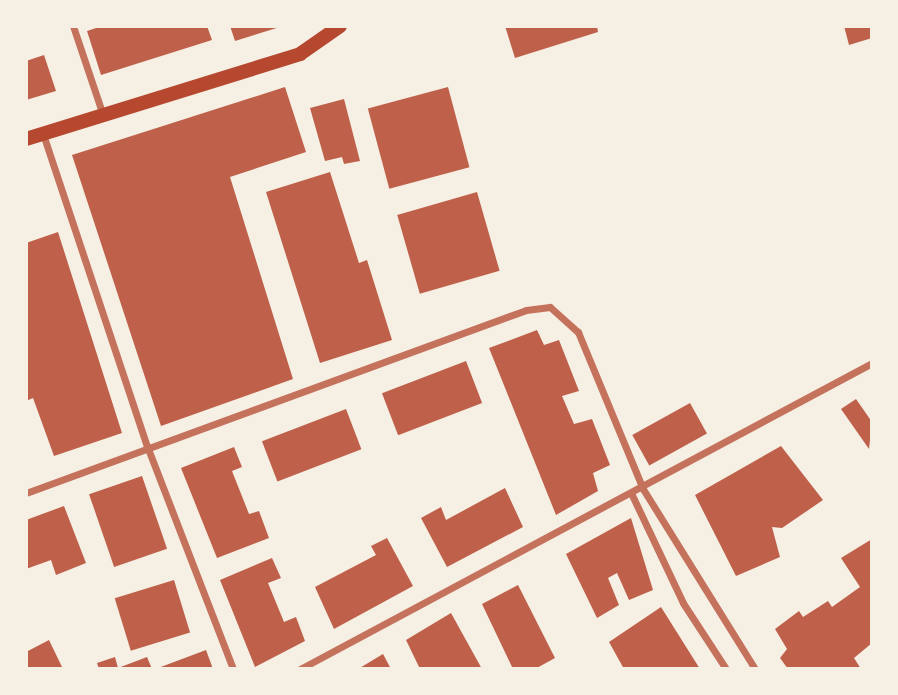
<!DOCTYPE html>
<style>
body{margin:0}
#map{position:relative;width:898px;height:695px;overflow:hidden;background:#f6efe4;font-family:Roboto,sans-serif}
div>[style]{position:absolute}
.building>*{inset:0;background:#bf614a;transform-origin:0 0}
.minor>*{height:7px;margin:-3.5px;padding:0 3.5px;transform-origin:3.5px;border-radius:3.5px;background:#c5725c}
.secondary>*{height:14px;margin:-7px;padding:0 7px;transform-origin:7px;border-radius:7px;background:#b5482f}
span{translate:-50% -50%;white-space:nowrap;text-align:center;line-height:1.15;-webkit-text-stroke:7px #f6efe4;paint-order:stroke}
.frame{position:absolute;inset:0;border:28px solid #f6efe4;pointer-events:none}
</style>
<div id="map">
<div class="building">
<div style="clip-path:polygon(102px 26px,207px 26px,212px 40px,101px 75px,87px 31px)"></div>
<div style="clip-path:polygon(230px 26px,280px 26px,280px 27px,235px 41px)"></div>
<div style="clip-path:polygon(505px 26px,597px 26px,598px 32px,515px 58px)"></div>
<div style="clip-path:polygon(844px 26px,872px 26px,872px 38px,849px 45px)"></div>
<div style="clip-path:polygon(44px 55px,56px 91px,26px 100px,26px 61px)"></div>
<div style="clip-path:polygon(285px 87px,306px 152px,230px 177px,293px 379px,161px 426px,72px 155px)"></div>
<div style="left:448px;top:87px;width:83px;height:83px;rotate:75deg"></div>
<div style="clip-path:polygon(344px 99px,360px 161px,344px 164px,342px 157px,325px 161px,310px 108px)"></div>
<div style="clip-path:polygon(330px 172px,359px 263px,367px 260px,392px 340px,320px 363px,266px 192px)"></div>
<div style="left:477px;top:192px;width:82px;height:83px;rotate:74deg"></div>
<div style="clip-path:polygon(58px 232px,122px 433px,54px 456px,33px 398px,26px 401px,26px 243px)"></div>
<div style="clip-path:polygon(537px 330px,544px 345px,559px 340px,579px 391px,562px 396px,574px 424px,592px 419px,610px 465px,593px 473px,598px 491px,556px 515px,489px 348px)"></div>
<div style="left:466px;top:361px;width:45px;height:90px;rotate:69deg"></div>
<div style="clip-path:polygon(856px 399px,872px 422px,869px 449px,841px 409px)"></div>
<div style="left:690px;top:403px;width:35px;height:66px;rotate:61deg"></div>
<div style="left:346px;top:409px;width:43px;height:90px;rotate:69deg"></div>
<div style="clip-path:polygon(781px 446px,823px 500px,782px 528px,772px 527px,780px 557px,736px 576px,695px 495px)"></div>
<div style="clip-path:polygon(234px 447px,242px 467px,232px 471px,249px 514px,259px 511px,269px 538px,217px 558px,181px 468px)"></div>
<div style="left:142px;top:476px;width:77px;height:56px;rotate:71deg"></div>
<div style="clip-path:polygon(505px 488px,523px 527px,447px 567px,421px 518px,441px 507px,446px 520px)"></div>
<div style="clip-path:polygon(64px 506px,86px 563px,56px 575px,51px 560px,26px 569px,26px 520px)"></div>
<div style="clip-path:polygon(631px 518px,653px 590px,629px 600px,617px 573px,608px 578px,619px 605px,597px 618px,566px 554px)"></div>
<div style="clip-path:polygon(387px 538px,413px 586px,334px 629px,315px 587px,376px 555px,371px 546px)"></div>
<div style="clip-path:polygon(872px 539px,872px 643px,854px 658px,861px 669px,788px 669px,780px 658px,787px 649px,775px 629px,799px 611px,803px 617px,828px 601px,832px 607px,860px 587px,841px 558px)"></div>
<div style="clip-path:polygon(272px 558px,281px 578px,268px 583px,284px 622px,296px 617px,305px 641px,255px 667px,220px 580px)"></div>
<div style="left:174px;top:580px;width:55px;height:62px;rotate:73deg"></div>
<div style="clip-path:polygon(518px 585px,555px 658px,535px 669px,513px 669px,482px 604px)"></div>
<div style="clip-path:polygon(661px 607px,700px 669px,624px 669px,609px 642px)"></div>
<div style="clip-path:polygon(451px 613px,482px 669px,420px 669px,406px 640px)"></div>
<div style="clip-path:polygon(49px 640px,63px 669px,26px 669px,26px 652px)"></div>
<div style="clip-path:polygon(206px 650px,213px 669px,158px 669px,158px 668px)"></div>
<div style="clip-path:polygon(383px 654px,391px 669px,358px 669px)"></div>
<div style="clip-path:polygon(115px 657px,118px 668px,147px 657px,152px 669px,99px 669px,97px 663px)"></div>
</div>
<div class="minor">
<div style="left:73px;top:26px;width:94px;rotate:71.4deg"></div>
<div style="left:43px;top:134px;width:329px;rotate:71.6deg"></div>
<div style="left:147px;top:446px;width:239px;rotate:68.9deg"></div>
<div style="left:26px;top:493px;width:532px;rotate:-20.1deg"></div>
<div style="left:526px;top:310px;width:24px;rotate:-7deg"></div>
<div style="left:550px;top:307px;width:38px;rotate:42deg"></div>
<div style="left:578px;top:332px;width:170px;rotate:67.5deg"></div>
<div style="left:643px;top:489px;width:212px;rotate:58.1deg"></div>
<div style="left:632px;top:495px;width:119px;rotate:64.7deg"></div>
<div style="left:683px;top:603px;width:79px;rotate:56.9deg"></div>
<div style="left:300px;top:669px;width:649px;rotate:-28.15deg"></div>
</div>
<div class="secondary">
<div style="left:26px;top:139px;width:287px;rotate:-17.2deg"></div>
<div style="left:300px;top:54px;width:49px;rotate:-35deg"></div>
</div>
<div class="frame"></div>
</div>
